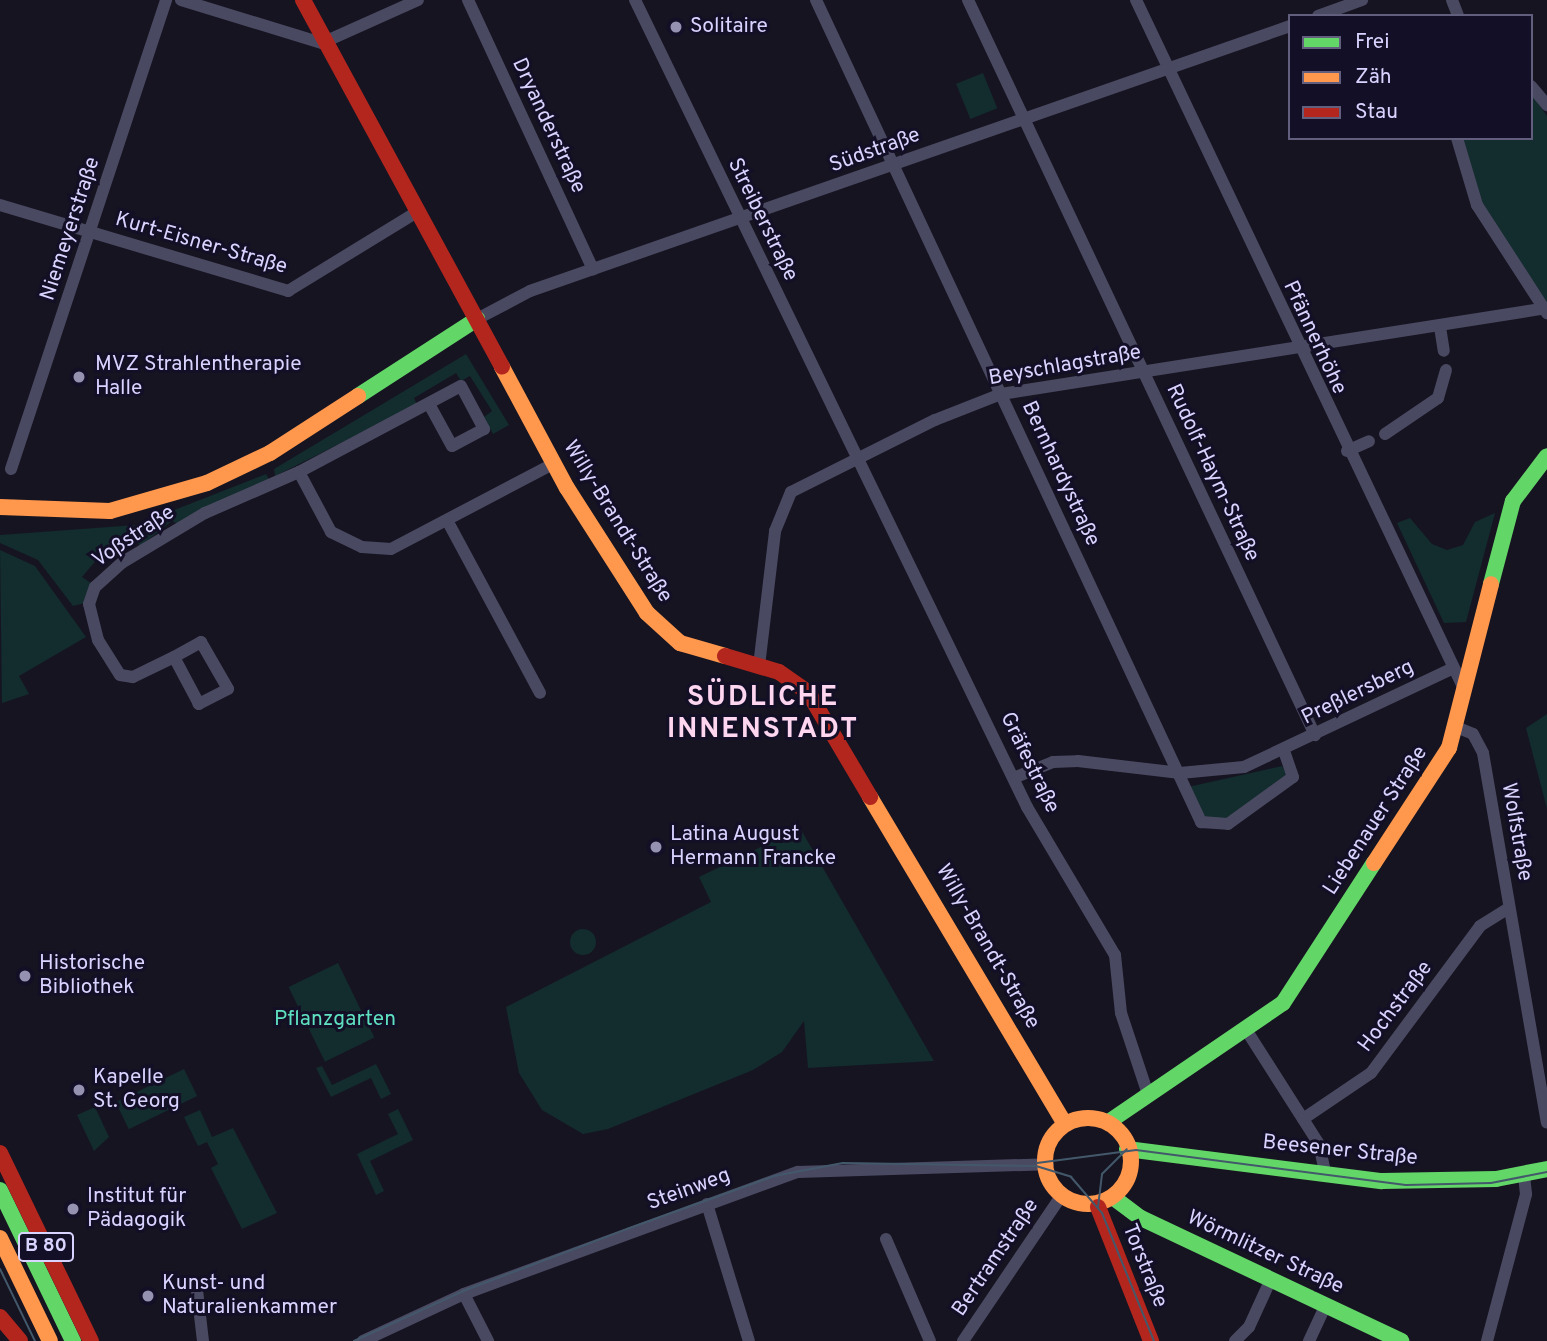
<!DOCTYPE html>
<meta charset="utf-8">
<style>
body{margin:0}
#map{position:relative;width:1547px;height:1341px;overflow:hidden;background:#161421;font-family:Overpass,sans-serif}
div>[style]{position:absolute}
.green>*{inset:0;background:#132c2d;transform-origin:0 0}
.round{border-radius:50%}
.street>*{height:12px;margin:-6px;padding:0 6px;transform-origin:6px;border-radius:6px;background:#4a4962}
.fast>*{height:16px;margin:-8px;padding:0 8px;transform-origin:8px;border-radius:8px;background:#63d668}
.slow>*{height:16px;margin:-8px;padding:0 8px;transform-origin:8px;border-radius:8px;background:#ff974d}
.slow>.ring{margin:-8px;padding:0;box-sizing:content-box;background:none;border:16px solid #ff974d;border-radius:50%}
.jam>*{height:16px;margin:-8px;padding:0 8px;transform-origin:8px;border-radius:8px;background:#b3261e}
.tram>*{height:2px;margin:-1px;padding:0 1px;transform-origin:1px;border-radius:1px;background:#43596b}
.dots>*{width:19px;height:19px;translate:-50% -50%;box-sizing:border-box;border:4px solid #130f26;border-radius:50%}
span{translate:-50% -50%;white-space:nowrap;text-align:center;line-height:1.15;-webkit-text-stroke:6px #130f26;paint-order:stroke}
.shield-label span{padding:2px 5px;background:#130f26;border:2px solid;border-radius:5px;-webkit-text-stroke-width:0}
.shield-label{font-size:19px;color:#d9d4ff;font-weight:700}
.poi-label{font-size:21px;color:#d9d4ff}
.left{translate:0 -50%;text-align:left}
.street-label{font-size:21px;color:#d9d4ff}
.park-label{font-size:21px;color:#5fe0c0}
.district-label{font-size:28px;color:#ffd6f0;font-weight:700;letter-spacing:2px}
.legend{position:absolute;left:1288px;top:14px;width:245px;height:126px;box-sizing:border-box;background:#130f26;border:2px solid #625e7d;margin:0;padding:9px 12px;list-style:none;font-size:21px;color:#d9d4ff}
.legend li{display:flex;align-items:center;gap:14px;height:35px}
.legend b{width:35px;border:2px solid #625e7d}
</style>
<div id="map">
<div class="green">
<div style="left:983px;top:73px;width:38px;height:29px;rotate:68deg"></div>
<div style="clip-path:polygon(1531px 93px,1547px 116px,1547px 312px,1481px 202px,1463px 138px,1531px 138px)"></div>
<div style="clip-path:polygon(466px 354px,509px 425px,493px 434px,484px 417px,492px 411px,470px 376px,461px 381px,456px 373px,414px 398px,417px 405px,275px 476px,274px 469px)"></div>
<div style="clip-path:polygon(266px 474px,270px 481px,178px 524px,172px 521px,140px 546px,133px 537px,98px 558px,82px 577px,91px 583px,85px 603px,73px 606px,38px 560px,0 543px,0 535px,136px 525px)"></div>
<div style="clip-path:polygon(1495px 513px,1466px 622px,1444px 623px,1397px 523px,1410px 518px,1432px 544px,1447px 550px,1463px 545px,1475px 522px)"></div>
<div style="clip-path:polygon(0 550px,35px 566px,86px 637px,19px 676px,29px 694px,2px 703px)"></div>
<div style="clip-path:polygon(1547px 714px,1547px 809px,1526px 728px)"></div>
<div style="clip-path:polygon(1282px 766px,1287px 774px,1227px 820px,1206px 821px,1188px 787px)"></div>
<div style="clip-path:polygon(800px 828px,934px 1061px,808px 1068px,804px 1021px,782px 1052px,753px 1070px,608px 1129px,583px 1134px,542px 1110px,519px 1073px,506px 1007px,711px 902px,699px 877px)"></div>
<div class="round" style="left:570px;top:929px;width:26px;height:26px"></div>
<div style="left:338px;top:963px;width:83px;height:55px;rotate:64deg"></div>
<div style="clip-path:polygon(376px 1064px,391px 1094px,381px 1099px,371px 1078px,331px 1097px,316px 1068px,322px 1066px,332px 1085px)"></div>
<div style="left:184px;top:1069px;width:30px;height:76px;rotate:64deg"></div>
<div style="clip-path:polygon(95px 1107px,109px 1137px,94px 1151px,77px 1115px)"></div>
<div style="clip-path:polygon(398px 1109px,413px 1140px,370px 1161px,384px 1191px,376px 1195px,357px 1154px,398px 1134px,388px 1114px)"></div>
<div style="clip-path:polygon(200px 1110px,212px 1137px,233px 1128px,277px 1213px,242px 1229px,211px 1168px,218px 1164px,207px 1142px,198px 1146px,184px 1117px)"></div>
</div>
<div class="street">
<div style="left:181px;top:0;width:147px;rotate:17deg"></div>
<div style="left:322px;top:43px;width:105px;rotate:-24.1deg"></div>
<div style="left:468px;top:0;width:297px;rotate:65.1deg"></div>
<div style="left:635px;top:0;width:897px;rotate:64.09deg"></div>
<div style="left:1027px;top:807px;width:172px;rotate:59.3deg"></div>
<div style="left:1115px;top:955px;width:58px;rotate:84.1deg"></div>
<div style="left:1121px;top:1013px;width:82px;rotate:71.6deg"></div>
<div style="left:816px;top:0;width:908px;rotate:64.9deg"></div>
<div style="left:1201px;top:822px;width:27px;rotate:4deg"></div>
<div style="left:1228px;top:824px;width:80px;rotate:-35.9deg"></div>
<div style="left:1293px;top:777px;width:28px;rotate:-109deg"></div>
<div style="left:968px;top:0;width:813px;rotate:64.73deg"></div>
<div style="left:1136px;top:0;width:763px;rotate:64.54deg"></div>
<div style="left:1452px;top:0;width:17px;rotate:69deg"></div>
<div style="left:1318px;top:16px;width:47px;rotate:-20deg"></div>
<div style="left:1531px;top:86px;width:25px;rotate:50deg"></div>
<div style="left:1457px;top:138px;width:70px;rotate:73.4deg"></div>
<div style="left:1477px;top:205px;width:129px;rotate:57.1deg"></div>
<div style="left:0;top:205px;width:301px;rotate:16.6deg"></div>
<div style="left:288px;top:291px;width:151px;rotate:-31.5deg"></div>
<div style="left:477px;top:319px;width:60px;rotate:-27.8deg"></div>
<div style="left:530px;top:291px;width:805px;rotate:-19.22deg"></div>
<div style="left:1440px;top:327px;width:24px;rotate:81deg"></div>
<div style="left:1385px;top:434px;width:64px;rotate:-34.2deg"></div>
<div style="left:1438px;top:398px;width:29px;rotate:-74deg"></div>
<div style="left:1347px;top:451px;width:24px;rotate:-24deg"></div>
<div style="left:11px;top:469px;width:494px;rotate:-71.7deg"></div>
<div style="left:299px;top:472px;width:183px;rotate:-28deg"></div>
<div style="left:461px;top:386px;width:49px;rotate:61.9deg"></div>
<div style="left:484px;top:429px;width:36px;rotate:152deg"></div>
<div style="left:452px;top:446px;width:48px;rotate:-118.7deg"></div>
<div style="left:448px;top:522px;width:194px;rotate:61.7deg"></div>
<div style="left:201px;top:642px;width:54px;rotate:60.1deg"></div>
<div style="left:228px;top:689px;width:33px;rotate:153deg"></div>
<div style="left:199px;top:704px;width:53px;rotate:-118deg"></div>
<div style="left:174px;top:657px;width:31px;rotate:-29deg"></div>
<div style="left:174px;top:657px;width:46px;rotate:154deg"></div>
<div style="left:133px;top:677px;width:13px;rotate:-171deg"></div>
<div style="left:120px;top:675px;width:41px;rotate:-122.2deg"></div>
<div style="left:98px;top:640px;width:37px;rotate:-104deg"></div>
<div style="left:89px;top:604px;width:18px;rotate:-71deg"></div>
<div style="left:95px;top:587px;width:38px;rotate:-42deg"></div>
<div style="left:123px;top:562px;width:96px;rotate:-30.9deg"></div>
<div style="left:205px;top:513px;width:103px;rotate:-23.6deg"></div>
<div style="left:299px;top:472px;width:68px;rotate:61.9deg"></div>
<div style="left:331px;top:532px;width:34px;rotate:26deg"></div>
<div style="left:362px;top:547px;width:29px;rotate:4deg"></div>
<div style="left:391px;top:549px;width:185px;rotate:-27.7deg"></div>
<div style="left:759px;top:666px;width:136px;rotate:-83.2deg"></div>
<div style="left:775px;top:531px;width:42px;rotate:-67.7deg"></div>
<div style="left:791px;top:492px;width:161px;rotate:-26.6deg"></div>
<div style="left:935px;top:420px;width:71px;rotate:-21.5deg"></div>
<div style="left:1001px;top:394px;width:547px;rotate:-8.95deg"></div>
<div style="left:1456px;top:727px;width:18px;rotate:22deg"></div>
<div style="left:1473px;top:734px;width:21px;rotate:62deg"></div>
<div style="left:1483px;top:753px;width:375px;rotate:80.2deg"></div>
<div style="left:1016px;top:777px;width:40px;rotate:-22deg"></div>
<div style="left:1053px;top:762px;width:25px;rotate:-2deg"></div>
<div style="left:1078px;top:761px;width:103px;rotate:6.7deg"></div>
<div style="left:1180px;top:773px;width:64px;rotate:-5.4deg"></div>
<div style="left:1244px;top:767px;width:227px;rotate:-25.3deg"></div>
<div style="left:1245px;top:1028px;width:138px;rotate:57.5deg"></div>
<div style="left:1319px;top:1144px;width:29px;rotate:78deg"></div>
<div style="left:1303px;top:1119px;width:82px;rotate:-34.1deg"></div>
<div style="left:1371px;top:1073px;width:183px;rotate:-53.4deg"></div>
<div style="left:1480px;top:926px;width:34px;rotate:-32deg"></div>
<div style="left:707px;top:1204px;width:143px;rotate:73deg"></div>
<div style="left:886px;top:1239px;width:111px;rotate:66.7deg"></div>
<div style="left:197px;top:1290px;width:51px;rotate:83.3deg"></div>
<div style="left:464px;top:1294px;width:53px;rotate:62.9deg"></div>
<div style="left:363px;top:1341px;width:111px;rotate:-25deg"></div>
<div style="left:464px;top:1294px;width:356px;rotate:-20.1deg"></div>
<div style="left:798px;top:1172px;width:250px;rotate:-1.8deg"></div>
<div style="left:963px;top:1341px;width:175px;rotate:-55.9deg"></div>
<div style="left:1235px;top:1341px;width:20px;rotate:-45deg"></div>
<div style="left:1249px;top:1327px;width:53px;rotate:-65.4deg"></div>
<div style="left:1309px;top:1341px;width:40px;rotate:-65deg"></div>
<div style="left:1487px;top:1341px;width:152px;rotate:-75.1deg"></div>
<div style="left:1526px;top:1194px;width:20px;rotate:-96deg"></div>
</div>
<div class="fast">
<div style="left:358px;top:396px;width:142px;rotate:-32.9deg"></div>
<div style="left:1491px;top:584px;width:86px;rotate:-75.2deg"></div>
<div style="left:1513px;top:501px;width:56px;rotate:-52.9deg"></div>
<div style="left:1110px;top:1121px;width:209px;rotate:-34.3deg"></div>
<div style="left:1283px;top:1003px;width:167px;rotate:-57deg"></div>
<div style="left:1127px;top:1149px;width:257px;rotate:7.2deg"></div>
<div style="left:1382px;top:1181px;width:114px;rotate:-1deg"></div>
<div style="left:1496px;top:1179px;width:52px;rotate:-11.1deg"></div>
<div style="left:0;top:1190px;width:168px;rotate:64.2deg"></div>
<div style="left:1114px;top:1198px;width:34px;rotate:37deg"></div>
<div style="left:1141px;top:1218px;width:288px;rotate:25.3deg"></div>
</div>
<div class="slow">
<div style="left:502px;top:367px;width:137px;rotate:61.8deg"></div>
<div style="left:567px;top:488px;width:148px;rotate:57.4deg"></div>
<div style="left:647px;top:613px;width:45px;rotate:42.3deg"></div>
<div style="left:680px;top:643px;width:47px;rotate:16.1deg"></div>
<div style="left:0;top:507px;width:110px;rotate:2.1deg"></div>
<div style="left:110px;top:511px;width:101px;rotate:-16.1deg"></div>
<div style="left:207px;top:483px;width:70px;rotate:-25.5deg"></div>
<div style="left:270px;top:453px;width:105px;rotate:-32.9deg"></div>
<div style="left:870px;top:797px;width:379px;rotate:59.2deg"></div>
<div style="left:1374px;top:863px;width:137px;rotate:-56.9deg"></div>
<div style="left:1449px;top:748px;width:169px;rotate:-75.6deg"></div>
<div class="ring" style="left:1045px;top:1118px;width:70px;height:70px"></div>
<div style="left:0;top:1238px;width:114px;rotate:64.1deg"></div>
</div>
<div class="jam">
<div style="left:303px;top:0;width:417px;rotate:61.5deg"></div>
<div style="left:725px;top:656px;width:56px;rotate:16.5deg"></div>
<div style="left:779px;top:672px;width:35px;rotate:35deg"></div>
<div style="left:808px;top:692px;width:122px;rotate:59.4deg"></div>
<div style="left:0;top:1153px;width:209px;rotate:64.2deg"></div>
<div style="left:1098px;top:1207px;width:144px;rotate:68.4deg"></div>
<div style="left:0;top:1317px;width:31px;rotate:50deg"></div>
</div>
<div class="tram">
<div style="left:1037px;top:1163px;width:100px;rotate:-7.5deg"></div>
<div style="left:1136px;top:1150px;width:272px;rotate:7.4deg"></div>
<div style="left:1406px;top:1185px;width:85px;rotate:-1.3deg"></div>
<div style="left:1491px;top:1183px;width:57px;rotate:-11.1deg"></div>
<div style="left:1098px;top:1207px;width:33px;rotate:-83deg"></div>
<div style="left:1102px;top:1174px;width:35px;rotate:-45deg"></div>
<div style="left:0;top:1269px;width:80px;rotate:64.1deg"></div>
<div style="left:354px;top:1341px;width:120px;rotate:-24.6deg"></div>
<div style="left:463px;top:1291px;width:175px;rotate:-20.7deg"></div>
<div style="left:627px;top:1229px;width:156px;rotate:-19.8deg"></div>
<div style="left:774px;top:1176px;width:70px;rotate:-10.7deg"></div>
<div style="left:843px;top:1163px;width:193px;rotate:0.9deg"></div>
<div style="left:1036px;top:1166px;width:37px;rotate:17deg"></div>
<div style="left:1071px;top:1177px;width:48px;rotate:49.3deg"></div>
<div style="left:1102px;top:1213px;width:138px;rotate:67.9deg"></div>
</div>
<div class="dots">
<div style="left:676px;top:27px;background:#9591b1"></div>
<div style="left:79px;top:377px;background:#9591b1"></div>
<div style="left:656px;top:847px;background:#9591b1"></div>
<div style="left:25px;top:976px;background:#9591b1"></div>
<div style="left:79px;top:1090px;background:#9591b1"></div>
<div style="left:73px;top:1209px;background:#9591b1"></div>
<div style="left:148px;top:1296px;background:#9591b1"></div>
</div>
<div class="shield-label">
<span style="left:46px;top:1247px">B 80</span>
</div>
<div class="poi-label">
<span class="left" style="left:690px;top:27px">Solitaire</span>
<span class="left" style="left:95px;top:377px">MVZ Strahlentherapie<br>Halle</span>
<span class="left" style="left:670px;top:847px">Latina August<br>Hermann Francke</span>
<span class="left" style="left:39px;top:976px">Historische<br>Bibliothek</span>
<span class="left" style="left:93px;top:1090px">Kapelle<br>St. Georg</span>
<span class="left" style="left:87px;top:1209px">Institut für<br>Pädagogik</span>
<span class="left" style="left:162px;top:1296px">Kunst- und<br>Naturalienkammer</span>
</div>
<div class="street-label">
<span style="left:548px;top:126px;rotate:65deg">Dryanderstraße</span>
<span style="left:875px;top:151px;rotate:-20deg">Südstraße</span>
<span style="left:762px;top:220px;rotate:64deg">Streiberstraße</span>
<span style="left:71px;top:229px;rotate:-72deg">Niemeyerstraße</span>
<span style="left:201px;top:244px;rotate:16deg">Kurt-Eisner-Straße</span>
<span style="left:1314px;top:338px;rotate:65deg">Pfännerhöhe</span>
<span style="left:1065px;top:366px;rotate:-10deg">Beyschlagstraße</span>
<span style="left:1212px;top:473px;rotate:65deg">Rudolf-Haym-Straße</span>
<span style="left:1060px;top:474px;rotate:65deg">Bernhardystraße</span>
<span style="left:617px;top:522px;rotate:58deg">Willy-Brandt-Straße</span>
<span style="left:134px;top:537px;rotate:-34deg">Voßstraße</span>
<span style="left:1358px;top:693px;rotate:-26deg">Preßlersberg</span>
<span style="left:1029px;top:763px;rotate:64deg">Gräfestraße</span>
<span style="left:1376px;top:821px;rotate:-57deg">Liebenauer Straße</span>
<span style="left:1516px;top:832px;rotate:80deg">Wolfstraße</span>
<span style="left:987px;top:947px;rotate:60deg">Willy-Brandt-Straße</span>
<span style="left:1396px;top:1007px;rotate:-53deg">Hochstraße</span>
<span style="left:1340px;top:1151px;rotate:6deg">Beesener Straße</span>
<span style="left:689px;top:1190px;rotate:-20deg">Steinweg</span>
<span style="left:1265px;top:1253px;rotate:25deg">Wörmlitzer Straße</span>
<span style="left:996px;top:1258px;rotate:-56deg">Bertramstraße</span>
<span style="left:1144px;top:1266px;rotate:68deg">Torstraße</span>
</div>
<div class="park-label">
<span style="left:335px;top:1020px">Pflanzgarten</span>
</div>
<div class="district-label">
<span style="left:763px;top:714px">SÜDLICHE<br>INNENSTADT</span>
</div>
<ul class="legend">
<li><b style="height:9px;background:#63d668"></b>Frei</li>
<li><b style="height:9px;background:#ff974d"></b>Zäh</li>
<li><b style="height:9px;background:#b3261e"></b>Stau</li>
</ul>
</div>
